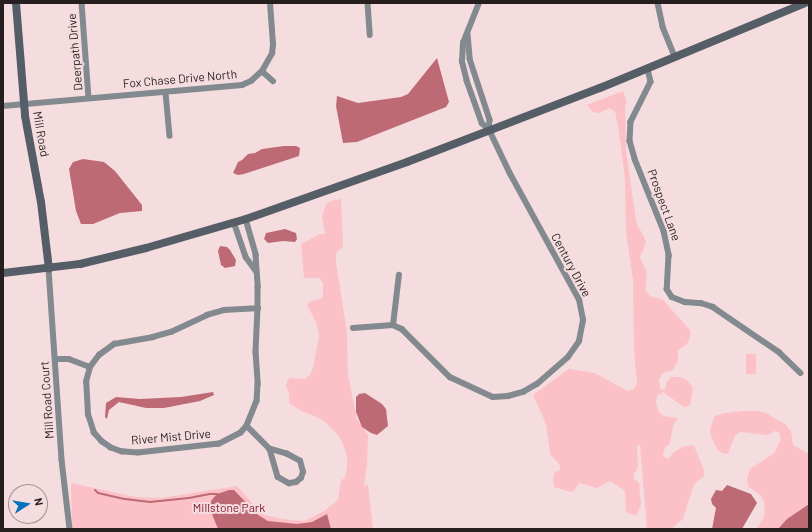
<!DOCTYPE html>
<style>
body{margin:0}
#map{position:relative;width:812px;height:532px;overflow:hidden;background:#f5dddf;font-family:Barlow,sans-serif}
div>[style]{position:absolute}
.green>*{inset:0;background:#fcc1c6;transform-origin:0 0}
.water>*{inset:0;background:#be6a75}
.stream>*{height:2px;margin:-1px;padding:0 1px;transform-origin:1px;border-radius:1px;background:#be6a75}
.street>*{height:5.5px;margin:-2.75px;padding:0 2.75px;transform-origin:2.75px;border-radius:2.75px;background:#82898f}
.secondary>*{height:8px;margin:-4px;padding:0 4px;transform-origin:4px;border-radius:4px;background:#555e67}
span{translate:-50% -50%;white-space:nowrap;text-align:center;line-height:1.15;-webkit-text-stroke:4px #f5dddf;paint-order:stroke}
.street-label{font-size:12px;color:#271f1f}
.park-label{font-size:12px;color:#821c35}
.frame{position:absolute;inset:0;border:4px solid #271f1f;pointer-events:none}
.north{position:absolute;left:8px;top:484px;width:40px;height:40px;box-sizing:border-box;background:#f5dddf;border:1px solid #a39192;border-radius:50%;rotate:78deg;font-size:11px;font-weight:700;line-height:16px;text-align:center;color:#271f1f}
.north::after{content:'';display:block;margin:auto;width:14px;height:18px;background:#0471bc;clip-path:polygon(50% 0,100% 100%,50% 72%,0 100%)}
</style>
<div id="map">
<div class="green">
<div style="clip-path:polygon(623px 91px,627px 102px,625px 106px,626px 150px,635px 213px,637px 225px,644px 236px,646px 243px,640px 257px,647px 273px,645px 290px,650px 296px,663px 300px,689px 329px,691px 334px,687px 344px,678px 350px,678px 360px,673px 370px,663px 373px,659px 379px,660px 388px,663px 390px,666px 388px,666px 383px,671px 377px,681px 377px,688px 381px,693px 389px,690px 405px,684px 407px,663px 392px,657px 396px,656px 403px,659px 412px,663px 416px,678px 418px,673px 426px,670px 443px,664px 449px,663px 456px,668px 459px,673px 453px,682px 447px,691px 445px,694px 446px,704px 470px,704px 476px,694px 484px,683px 519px,671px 529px,647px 529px,640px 445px,637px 446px,638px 467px,634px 474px,634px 479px,639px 483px,641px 505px,636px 516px,626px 512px,625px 491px,610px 481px,597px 488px,579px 483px,574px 491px,571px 492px,554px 487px,553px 477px,555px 472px,560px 470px,560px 465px,550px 454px,546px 424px,534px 397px,534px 394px,569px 369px,595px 373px,628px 391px,634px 389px,637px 383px,634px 351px,633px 279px,626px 232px,625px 179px,619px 132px,615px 111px,609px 108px,599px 113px,593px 112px,587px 105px)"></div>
<div style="clip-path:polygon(341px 199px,343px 244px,343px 247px,336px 253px,336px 262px,347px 333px,348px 375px,357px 419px,368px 435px,367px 465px,364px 486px,368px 485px,373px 529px,72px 529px,71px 483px,136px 497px,161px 498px,237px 486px,262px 514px,282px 519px,305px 521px,324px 511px,338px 500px,341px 480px,345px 478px,347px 466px,347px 456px,342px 442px,338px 435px,325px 422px,317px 417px,301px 411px,289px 403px,289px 393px,286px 386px,287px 381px,290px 378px,304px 379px,310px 375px,313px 368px,319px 336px,317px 325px,307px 304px,311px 301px,321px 299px,323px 295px,323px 283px,319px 278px,304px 278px,301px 244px,320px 234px,325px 234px,322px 216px,326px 204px,331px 201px)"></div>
<div style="left:746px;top:354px;width:10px;height:20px"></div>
<div style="clip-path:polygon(743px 411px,759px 411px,766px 413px,785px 424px,791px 431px,793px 445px,809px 454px,809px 504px,787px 519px,778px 529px,757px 529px,765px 515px,764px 501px,761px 496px,748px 486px,747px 479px,750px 469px,774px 453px,781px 439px,779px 432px,775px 431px,768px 435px,740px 432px,735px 436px,728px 453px,725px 454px,718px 451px,711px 437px,710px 429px,715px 416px,725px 413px)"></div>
</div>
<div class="water">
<div style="clip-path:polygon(437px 58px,449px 102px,446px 107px,357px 142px,343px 143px,336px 106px,337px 96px,358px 103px,401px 97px,408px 94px)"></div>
<div style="clip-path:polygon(284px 146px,296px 146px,300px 148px,299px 156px,244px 174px,238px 175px,233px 173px,238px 162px,242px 160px,248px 154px,255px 153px,262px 149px)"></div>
<div style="clip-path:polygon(83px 159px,104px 162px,115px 171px,142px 205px,142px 211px,120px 213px,93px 224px,81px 224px,76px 211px,69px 169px,73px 162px)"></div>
<div style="clip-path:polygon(285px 229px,296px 233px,297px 239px,295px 242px,283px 241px,268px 243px,264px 239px,266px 233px)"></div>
<div style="clip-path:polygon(220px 246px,227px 247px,230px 250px,236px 260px,235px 266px,225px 268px,221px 265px,218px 251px)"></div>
<div style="clip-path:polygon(213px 392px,214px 395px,200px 401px,164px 408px,146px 408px,119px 402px,109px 410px,107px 419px,105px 417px,106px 403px,116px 397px,140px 399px,181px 397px)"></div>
<div style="clip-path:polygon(365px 393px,382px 404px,386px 409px,388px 426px,377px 435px,371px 433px,362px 427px,356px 412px,356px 397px,359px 394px)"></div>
<div style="clip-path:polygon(727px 485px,751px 494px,757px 503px,742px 529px,712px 529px,716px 508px,712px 504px,711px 499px,716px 490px,722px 491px)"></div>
<div style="clip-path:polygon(229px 490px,234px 490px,258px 515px,268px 521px,297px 524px,312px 522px,327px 514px,331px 529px,218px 529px,210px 509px,211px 501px,217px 494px)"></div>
<div style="clip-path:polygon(809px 504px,809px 529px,778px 529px,787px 519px)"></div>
</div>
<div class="stream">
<div style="left:95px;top:490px;width:4px;rotate:45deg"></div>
<div style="left:98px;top:493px;width:28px;rotate:13deg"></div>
<div style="left:125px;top:499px;width:25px;rotate:7deg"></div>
<div style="left:150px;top:502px;width:39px;rotate:-6deg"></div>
<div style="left:189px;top:498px;width:21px;rotate:-11deg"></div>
<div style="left:210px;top:494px;width:7px"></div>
</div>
<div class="street">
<div style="left:82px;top:3px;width:95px;rotate:85.8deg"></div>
<div style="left:368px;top:3px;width:32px;rotate:86deg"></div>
<div style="left:658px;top:3px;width:25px;rotate:78deg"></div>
<div style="left:663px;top:27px;width:32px;rotate:68deg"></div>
<div style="left:468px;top:34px;width:25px;rotate:85deg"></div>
<div style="left:470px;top:59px;width:64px;rotate:71.8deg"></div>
<div style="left:490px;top:120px;width:10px;rotate:96deg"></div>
<div style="left:648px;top:69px;width:13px;rotate:77deg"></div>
<div style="left:651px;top:82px;width:45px;rotate:116.6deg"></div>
<div style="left:631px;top:122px;width:19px;rotate:93deg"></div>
<div style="left:630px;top:141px;width:19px;rotate:74deg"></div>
<div style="left:635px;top:159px;width:78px;rotate:68.1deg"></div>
<div style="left:664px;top:231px;width:25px;rotate:78deg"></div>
<div style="left:669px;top:255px;width:34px;rotate:93deg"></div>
<div style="left:667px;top:289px;width:9px;rotate:58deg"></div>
<div style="left:672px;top:297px;width:14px;rotate:21deg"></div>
<div style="left:685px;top:302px;width:16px;rotate:4deg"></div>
<div style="left:701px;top:303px;width:13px;rotate:18deg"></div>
<div style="left:713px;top:307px;width:80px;rotate:34.3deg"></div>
<div style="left:779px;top:352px;width:30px;rotate:44deg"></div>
<div style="left:262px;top:71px;width:15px;rotate:42deg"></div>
<div style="left:166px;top:93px;width:43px;rotate:84.7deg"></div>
<div style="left:3px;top:106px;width:240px;rotate:-5deg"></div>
<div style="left:242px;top:85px;width:10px;rotate:-24deg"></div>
<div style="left:251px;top:81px;width:15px;rotate:-42deg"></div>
<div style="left:262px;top:71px;width:20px;rotate:-60deg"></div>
<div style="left:272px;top:54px;width:10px;rotate:-84deg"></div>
<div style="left:273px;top:44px;width:41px;rotate:-94.2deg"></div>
<div style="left:246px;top:219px;width:37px;rotate:74deg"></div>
<div style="left:256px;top:255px;width:32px;rotate:86deg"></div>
<div style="left:258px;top:287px;width:21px;rotate:90deg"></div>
<div style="left:258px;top:308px;width:44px;rotate:92.6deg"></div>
<div style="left:256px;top:352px;width:32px;rotate:86deg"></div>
<div style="left:258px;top:384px;width:17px;rotate:93deg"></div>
<div style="left:257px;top:401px;width:27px;rotate:112deg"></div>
<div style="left:247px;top:426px;width:9px;rotate:131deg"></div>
<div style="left:241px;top:433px;width:25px;rotate:153deg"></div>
<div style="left:219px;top:444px;width:81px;rotate:173.7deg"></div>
<div style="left:138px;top:453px;width:16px;rotate:-176deg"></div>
<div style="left:122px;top:452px;width:12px;rotate:-160deg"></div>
<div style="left:111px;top:448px;width:11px;rotate:-146deg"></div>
<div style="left:102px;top:442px;width:12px;rotate:-132deg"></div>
<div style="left:94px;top:433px;width:19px;rotate:-108deg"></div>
<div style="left:88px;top:415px;width:33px;rotate:-93deg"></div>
<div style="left:86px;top:382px;width:16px;rotate:-75deg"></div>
<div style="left:90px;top:367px;width:15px;rotate:-53deg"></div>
<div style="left:99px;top:355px;width:19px;rotate:-36deg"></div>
<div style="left:114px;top:344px;width:40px;rotate:-10deg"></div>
<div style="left:153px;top:337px;width:19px;rotate:-16deg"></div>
<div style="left:171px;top:332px;width:40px;rotate:-25deg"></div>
<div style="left:207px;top:315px;width:18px;rotate:-16deg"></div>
<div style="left:224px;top:310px;width:34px;rotate:-3deg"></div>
<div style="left:234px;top:222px;width:37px;rotate:71deg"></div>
<div style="left:246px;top:257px;width:17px;rotate:54deg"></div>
<div style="left:49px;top:269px;width:191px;rotate:86.1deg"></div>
<div style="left:62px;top:460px;width:69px;rotate:83.4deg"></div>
<div style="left:393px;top:325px;width:50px;rotate:-83.2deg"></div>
<div style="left:353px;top:328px;width:40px;rotate:-4.3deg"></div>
<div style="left:393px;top:325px;width:10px;rotate:24deg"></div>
<div style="left:402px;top:329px;width:68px;rotate:45deg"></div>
<div style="left:450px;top:377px;width:47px;rotate:24.9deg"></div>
<div style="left:493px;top:397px;width:15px;rotate:-4deg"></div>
<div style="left:508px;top:396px;width:16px;rotate:-15deg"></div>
<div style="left:523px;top:392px;width:16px;rotate:-30deg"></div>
<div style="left:537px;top:384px;width:41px;rotate:-41.1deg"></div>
<div style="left:568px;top:357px;width:19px;rotate:-55deg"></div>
<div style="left:579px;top:341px;width:21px;rotate:-79deg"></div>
<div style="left:583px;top:320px;width:20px;rotate:-101deg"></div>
<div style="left:579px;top:300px;width:144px;rotate:-118.7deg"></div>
<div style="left:510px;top:174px;width:49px;rotate:-115.5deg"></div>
<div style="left:489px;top:130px;width:9px;rotate:-139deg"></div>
<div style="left:482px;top:124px;width:45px;rotate:-109.7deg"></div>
<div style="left:467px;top:82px;width:21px;rotate:-104deg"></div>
<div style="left:462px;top:62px;width:19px;rotate:-87deg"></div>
<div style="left:463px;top:43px;width:43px;rotate:-68.2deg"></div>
<div style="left:55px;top:359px;width:14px"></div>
<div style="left:69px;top:359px;width:22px;rotate:21deg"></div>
<div style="left:247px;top:426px;width:33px;rotate:45deg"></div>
<div style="left:270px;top:449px;width:29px;rotate:74deg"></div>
<div style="left:278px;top:477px;width:13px;rotate:29deg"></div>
<div style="left:289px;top:483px;width:7px;rotate:-8deg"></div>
<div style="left:296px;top:482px;width:6px;rotate:-39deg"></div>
<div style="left:301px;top:478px;width:6px;rotate:-72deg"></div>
<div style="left:303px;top:472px;width:11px;rotate:-105deg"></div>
<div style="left:300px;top:461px;width:15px;rotate:-152deg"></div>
<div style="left:287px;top:454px;width:18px;rotate:-164deg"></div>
</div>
<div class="secondary">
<div style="left:16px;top:3px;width:113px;rotate:85.4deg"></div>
<div style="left:25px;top:116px;width:87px;rotate:79.5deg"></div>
<div style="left:41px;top:202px;width:67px;rotate:83.2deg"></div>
<div style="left:3px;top:273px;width:78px;rotate:-6.7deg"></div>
<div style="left:80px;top:264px;width:68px;rotate:-13.6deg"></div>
<div style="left:146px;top:248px;width:104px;rotate:-16.2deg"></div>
<div style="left:246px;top:219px;width:171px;rotate:-19.5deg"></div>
<div style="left:407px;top:162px;width:207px;rotate:-21deg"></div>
<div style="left:600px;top:88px;width:222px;rotate:-22.5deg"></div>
</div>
<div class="street-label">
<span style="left:75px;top:52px;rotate:-95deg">Deerpath Drive</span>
<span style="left:180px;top:79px;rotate:-5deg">Fox Chase Drive North</span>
<span style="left:41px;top:134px;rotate:80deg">Mill Road</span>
<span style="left:664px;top:205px;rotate:70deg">Prospect Lane</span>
<span style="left:571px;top:265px;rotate:62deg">Century Drive</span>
<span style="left:47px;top:400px;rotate:-94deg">Mill Road Court</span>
<span style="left:171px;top:437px;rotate:-5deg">River Mist Drive</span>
</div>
<div class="park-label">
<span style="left:229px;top:508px">Millstone Park</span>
</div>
<div class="frame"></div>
<div class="north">N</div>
</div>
